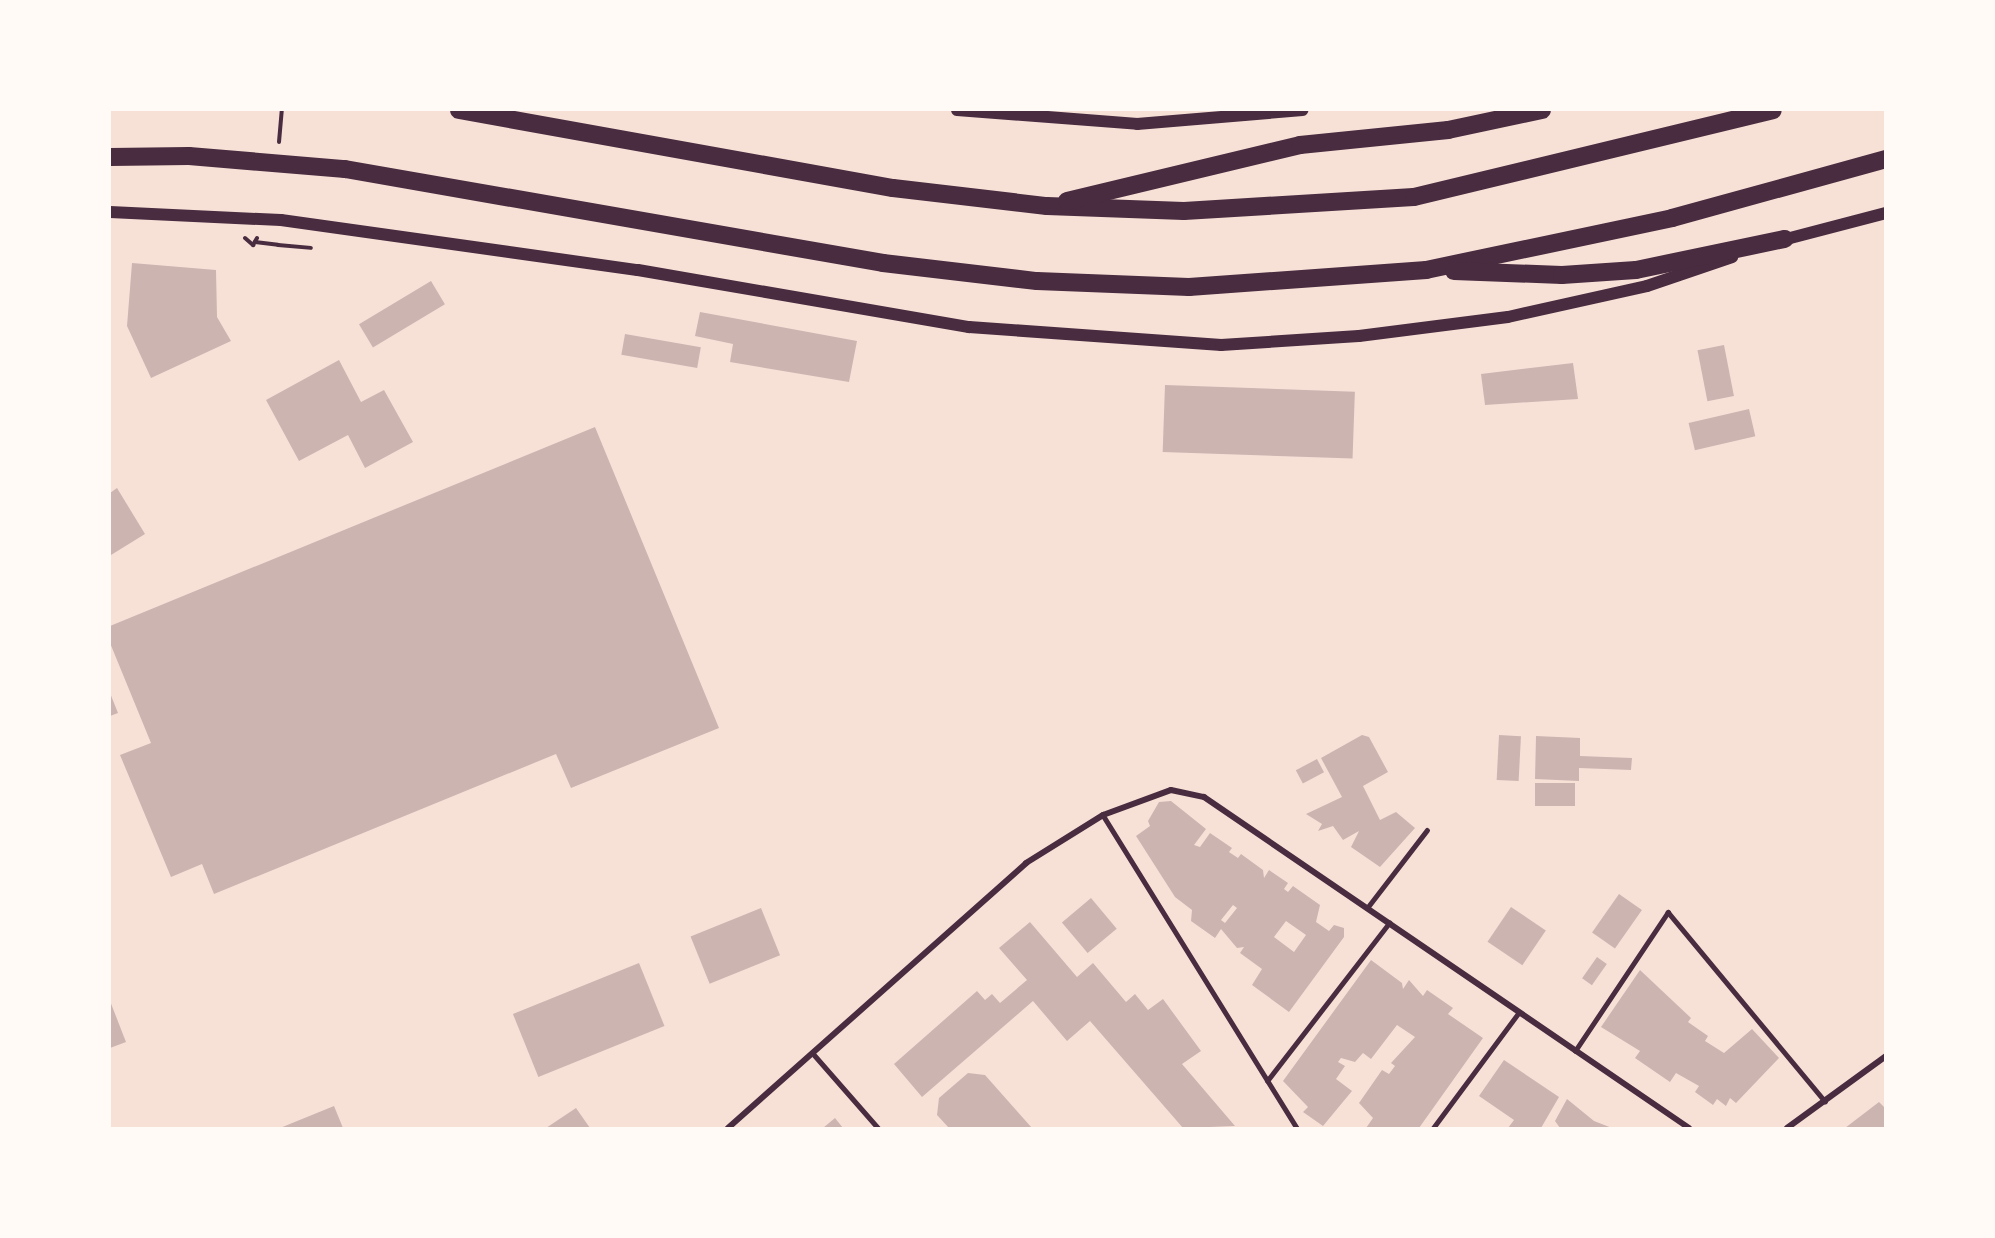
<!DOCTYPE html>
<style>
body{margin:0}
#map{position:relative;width:1995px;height:1238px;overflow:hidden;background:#f7e1d7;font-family:"DM Sans",sans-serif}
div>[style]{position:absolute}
.building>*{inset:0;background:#ccb4b1;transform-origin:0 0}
.path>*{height:4px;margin:-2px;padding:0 2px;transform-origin:2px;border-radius:2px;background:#4a2c40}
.service>*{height:4.5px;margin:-2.25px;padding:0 2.25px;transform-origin:2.25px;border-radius:2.25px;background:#4a2c40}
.pedestrian>*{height:5px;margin:-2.5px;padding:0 2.5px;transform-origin:2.5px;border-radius:2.5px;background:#4a2c40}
.minor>*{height:6px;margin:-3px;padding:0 3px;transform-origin:3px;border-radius:3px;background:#4a2c40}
.secondary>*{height:12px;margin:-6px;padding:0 6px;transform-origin:6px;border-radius:6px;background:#4a2c40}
.motorway>*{height:18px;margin:-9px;padding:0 9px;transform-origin:9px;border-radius:9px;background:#4a2c40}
span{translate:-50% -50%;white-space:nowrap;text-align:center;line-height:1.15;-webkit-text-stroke:6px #fffaf5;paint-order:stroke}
.frame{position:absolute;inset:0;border:111px solid #fffaf5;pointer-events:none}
</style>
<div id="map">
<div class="building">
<div style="clip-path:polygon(132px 263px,216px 270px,217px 317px,231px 341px,151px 378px,127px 326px)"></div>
<div style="left:431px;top:281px;width:27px;height:84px;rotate:59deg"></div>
<div style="clip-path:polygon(700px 312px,857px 341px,849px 382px,730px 362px,733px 344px,695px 336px)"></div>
<div style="left:625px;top:334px;width:77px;height:21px;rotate:10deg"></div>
<div style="left:1724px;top:345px;width:52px;height:27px;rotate:79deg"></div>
<div style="clip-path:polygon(339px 360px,361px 402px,384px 390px,413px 442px,365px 468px,348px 435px,299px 461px,266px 400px)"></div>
<div style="clip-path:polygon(1573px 363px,1578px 399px,1485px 405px,1481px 374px)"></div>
<div style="left:1165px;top:385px;width:190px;height:67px;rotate:2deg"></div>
<div style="left:1749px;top:409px;width:28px;height:62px;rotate:77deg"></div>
<div style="clip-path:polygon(595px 427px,719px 728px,571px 788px,556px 754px,214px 894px,202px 864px,171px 877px,120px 755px,151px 743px,110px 643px,110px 626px)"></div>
<div style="clip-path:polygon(117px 488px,145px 534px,111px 555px,110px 493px)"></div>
<div style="clip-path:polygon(110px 693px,118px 713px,110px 716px)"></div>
<div style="clip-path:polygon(1362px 735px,1369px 737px,1388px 772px,1363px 786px,1380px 820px,1396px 812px,1415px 828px,1380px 867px,1351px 847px,1359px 831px,1343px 840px,1333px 826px,1318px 831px,1322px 824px,1306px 814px,1342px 797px,1321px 758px)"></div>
<div style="left:1499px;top:735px;width:22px;height:45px;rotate:3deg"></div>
<div style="clip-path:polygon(1536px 736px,1580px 738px,1580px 756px,1632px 758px,1631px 770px,1579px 768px,1579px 781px,1535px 779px)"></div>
<div style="left:1317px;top:759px;width:15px;height:24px;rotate:62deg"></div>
<div style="left:1535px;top:783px;width:40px;height:23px"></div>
<div style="clip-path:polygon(evenodd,1171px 801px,1206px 829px,1194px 845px,1200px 847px,1210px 833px,1232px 848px,1229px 852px,1238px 858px,1241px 854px,1263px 870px,1264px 878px,1269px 870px,1288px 883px,1284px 889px,1288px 892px,1293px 886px,1320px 905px,1316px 922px,1329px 931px,1334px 925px,1344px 928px,1344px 937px,1289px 1012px,1252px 985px,1262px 969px,1240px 953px,1244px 947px,1237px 948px,1221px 929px,1215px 938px,1191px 921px,1192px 910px,1175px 897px,1136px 836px,1150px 826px,1148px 821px,1159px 802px,1171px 801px,1233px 905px,1237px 908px,1225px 923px,1221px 920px,1233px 905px,1171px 801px,1286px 921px,1306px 935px,1294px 952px,1274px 937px,1286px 921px)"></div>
<div style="left:1619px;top:894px;width:28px;height:47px;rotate:35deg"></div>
<div style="left:1091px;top:898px;width:40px;height:38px;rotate:50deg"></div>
<div style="left:1511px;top:907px;width:42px;height:42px;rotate:34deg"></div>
<div style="left:761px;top:908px;width:51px;height:76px;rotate:68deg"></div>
<div style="clip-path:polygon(1030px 922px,1077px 977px,1093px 963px,1126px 1002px,1135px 994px,1148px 1010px,1163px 999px,1201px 1051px,1182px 1064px,1235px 1126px,1183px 1128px,1090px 1021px,1067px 1041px,1033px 1001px,922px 1097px,894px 1064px,977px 991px,985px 1000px,992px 994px,1000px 1003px,1027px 980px,999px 948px)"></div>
<div style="left:1597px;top:957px;width:12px;height:26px;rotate:35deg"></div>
<div style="clip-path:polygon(1371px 960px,1402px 983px,1403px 989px,1409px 980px,1423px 996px,1427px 990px,1453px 1008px,1448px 1014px,1483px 1038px,1419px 1128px,1366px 1128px,1373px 1118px,1359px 1103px,1382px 1070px,1389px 1074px,1395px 1066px,1391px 1063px,1415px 1037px,1397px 1025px,1371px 1059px,1363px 1053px,1355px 1062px,1341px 1058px,1338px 1062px,1345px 1066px,1336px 1079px,1352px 1091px,1323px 1126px,1303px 1112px,1308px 1107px,1283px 1081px)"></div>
<div style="left:639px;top:963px;width:68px;height:136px;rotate:68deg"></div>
<div style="clip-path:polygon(1640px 970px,1691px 1018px,1688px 1022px,1708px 1036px,1705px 1041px,1724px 1053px,1752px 1029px,1779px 1058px,1736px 1103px,1730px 1098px,1726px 1106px,1717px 1099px,1713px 1105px,1695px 1092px,1699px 1086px,1676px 1073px,1670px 1082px,1635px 1058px,1640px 1051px,1601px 1027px)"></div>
<div style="clip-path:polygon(110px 1001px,126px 1042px,110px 1048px)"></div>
<div style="clip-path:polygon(1504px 1060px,1559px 1097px,1541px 1128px,1508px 1128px,1514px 1120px,1479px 1096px)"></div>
<div style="clip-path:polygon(968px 1073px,985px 1075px,1032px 1128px,949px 1128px,937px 1115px,939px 1098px)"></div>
<div style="clip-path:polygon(1567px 1099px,1594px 1121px,1612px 1128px,1560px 1128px,1555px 1121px)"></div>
<div style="clip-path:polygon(1879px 1102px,1886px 1109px,1886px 1128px,1845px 1128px)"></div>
<div style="clip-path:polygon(334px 1106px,343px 1128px,280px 1128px)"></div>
<div style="clip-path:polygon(576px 1108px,590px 1128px,546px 1128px)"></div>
<div style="clip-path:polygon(835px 1118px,843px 1128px,823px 1128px)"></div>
</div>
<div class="path">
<div style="left:279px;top:142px;width:32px;rotate:-85deg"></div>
<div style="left:245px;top:238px;width:11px;rotate:41deg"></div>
<div style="left:253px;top:245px;width:8px;rotate:-60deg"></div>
<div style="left:255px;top:242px;width:23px;rotate:7deg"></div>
<div style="left:278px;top:245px;width:33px;rotate:5deg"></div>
</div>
<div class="service">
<div style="left:1103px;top:815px;width:368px;rotate:58.2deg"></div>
<div style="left:1367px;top:908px;width:98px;rotate:-52.4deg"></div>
<div style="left:1575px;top:1051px;width:167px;rotate:-56.2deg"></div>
<div style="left:1668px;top:912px;width:246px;rotate:50.3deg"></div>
<div style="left:1267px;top:1081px;width:200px;rotate:-52.3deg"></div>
<div style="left:1433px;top:1128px;width:144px;rotate:-53.4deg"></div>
</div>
<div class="pedestrian">
<div style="left:814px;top:1055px;width:97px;rotate:48.8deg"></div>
</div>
<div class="minor">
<div style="left:728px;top:1128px;width:399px;rotate:-41.6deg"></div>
<div style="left:1026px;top:863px;width:91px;rotate:-31.9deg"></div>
<div style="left:1103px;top:815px;width:72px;rotate:-20.2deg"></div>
<div style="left:1171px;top:790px;width:34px;rotate:12deg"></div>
<div style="left:1204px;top:797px;width:587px;rotate:34.31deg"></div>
<div style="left:1787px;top:1128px;width:122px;rotate:-36deg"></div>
</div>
<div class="secondary">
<div style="left:957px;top:110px;width:181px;rotate:4.4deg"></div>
<div style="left:1137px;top:124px;width:166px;rotate:-4.8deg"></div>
<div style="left:110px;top:212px;width:171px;rotate:2.7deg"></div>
<div style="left:281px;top:220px;width:360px;rotate:8deg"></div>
<div style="left:638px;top:270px;width:336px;rotate:9.8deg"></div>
<div style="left:969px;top:327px;width:253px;rotate:4.1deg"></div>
<div style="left:1221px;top:345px;width:138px;rotate:-3.7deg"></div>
<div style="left:1359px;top:336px;width:150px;rotate:-7.3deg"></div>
<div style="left:1508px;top:317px;width:142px;rotate:-12.6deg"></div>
<div style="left:1647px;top:286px;width:90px;rotate:-18.8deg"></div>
<div style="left:1779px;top:241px;width:111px;rotate:-14.7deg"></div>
</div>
<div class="motorway">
<div style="left:459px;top:110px;width:441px;rotate:10.2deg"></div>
<div style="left:893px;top:188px;width:155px;rotate:6.7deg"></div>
<div style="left:1047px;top:206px;width:137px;rotate:2.1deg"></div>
<div style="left:1184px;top:211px;width:230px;rotate:-3.5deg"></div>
<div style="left:1414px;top:197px;width:369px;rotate:-13.6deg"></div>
<div style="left:110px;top:157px;width:79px;rotate:-0.7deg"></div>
<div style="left:189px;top:156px;width:157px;rotate:4.8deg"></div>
<div style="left:345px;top:169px;width:546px;rotate:9.91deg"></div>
<div style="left:883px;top:263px;width:155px;rotate:6.7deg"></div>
<div style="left:1037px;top:281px;width:152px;rotate:2.3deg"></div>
<div style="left:1189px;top:287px;width:238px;rotate:-4.1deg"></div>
<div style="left:1426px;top:270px;width:251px;rotate:-11.9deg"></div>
<div style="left:1672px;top:218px;width:222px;rotate:-15.4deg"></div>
<div style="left:1067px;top:201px;width:240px;rotate:-13.5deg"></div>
<div style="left:1300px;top:145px;width:149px;rotate:-5.8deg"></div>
<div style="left:1448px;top:130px;width:96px;rotate:-12deg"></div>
<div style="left:1454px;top:271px;width:108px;rotate:2.1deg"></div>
<div style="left:1562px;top:275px;width:74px;rotate:-3.9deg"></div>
<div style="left:1636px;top:270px;width:152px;rotate:-11.8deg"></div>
</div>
<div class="frame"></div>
</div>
